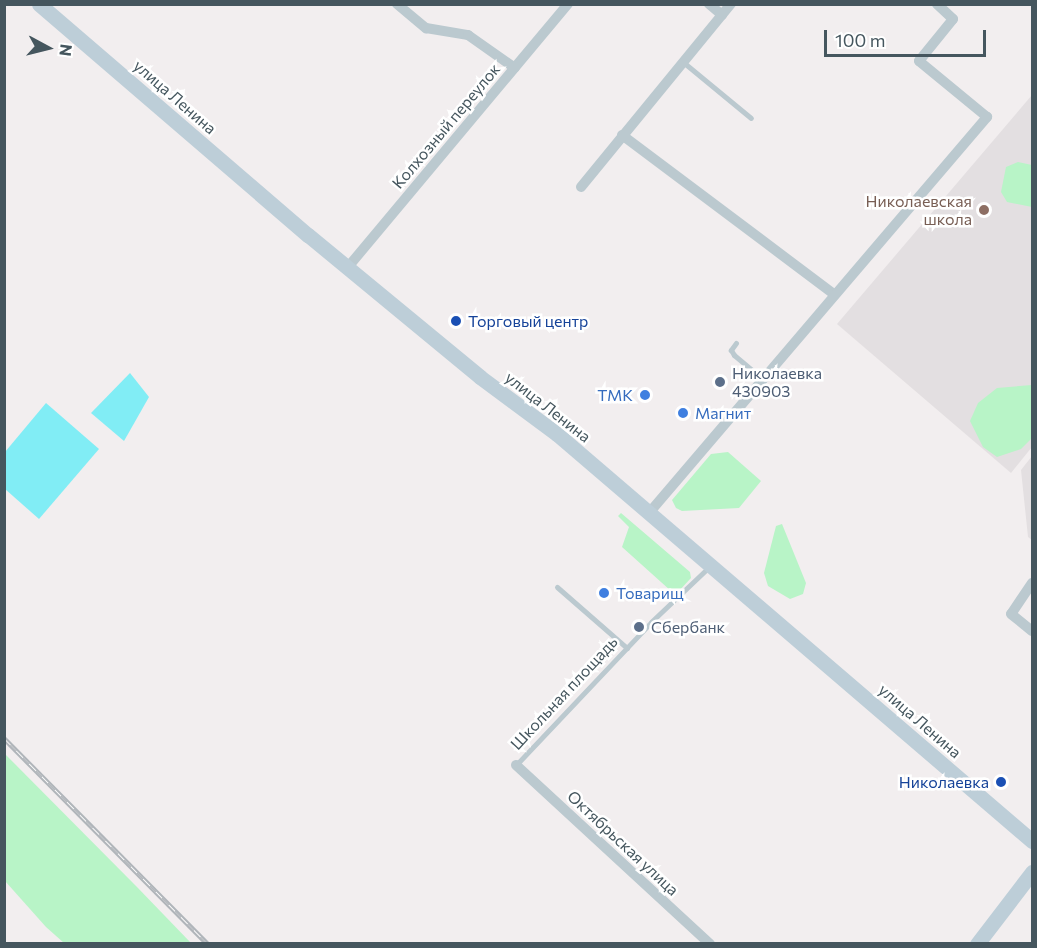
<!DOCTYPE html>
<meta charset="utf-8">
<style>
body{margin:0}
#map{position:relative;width:1037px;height:948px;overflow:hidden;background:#f2eeef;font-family:Commissioner,sans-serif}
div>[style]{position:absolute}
.education>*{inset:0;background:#e3dfe1}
.green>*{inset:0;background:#b8f4c7}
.water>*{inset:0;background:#81edf5}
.lane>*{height:5px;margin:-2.5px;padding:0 2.5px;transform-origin:2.5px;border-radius:2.5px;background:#bbc9cf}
.street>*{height:10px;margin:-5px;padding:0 5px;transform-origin:5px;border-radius:5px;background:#bbc9cf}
.secondary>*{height:15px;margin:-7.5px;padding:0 7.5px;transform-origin:7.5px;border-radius:7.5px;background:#bdced8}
.rail>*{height:5px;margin-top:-2.5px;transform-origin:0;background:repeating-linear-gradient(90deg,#fff 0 9px,#b0b5ba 0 18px);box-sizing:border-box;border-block:2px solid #b0b5ba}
.dots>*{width:16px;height:16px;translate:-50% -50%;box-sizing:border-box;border:3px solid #fff;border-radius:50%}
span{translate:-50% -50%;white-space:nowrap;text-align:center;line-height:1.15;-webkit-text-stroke:5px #fff;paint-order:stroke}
.street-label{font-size:16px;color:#45565e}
.education-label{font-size:16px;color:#785e54}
.right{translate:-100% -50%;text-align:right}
.transit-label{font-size:16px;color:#164399}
.left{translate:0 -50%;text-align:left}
.service-label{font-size:16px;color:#4e5e75}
.shop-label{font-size:16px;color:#366cbe}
.frame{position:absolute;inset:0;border:6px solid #45565e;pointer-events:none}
.north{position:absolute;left:18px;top:18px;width:60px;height:60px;-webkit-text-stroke:4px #fff;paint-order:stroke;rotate:97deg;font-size:16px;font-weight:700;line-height:24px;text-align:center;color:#45565e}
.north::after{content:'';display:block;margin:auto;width:21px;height:27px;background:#45565e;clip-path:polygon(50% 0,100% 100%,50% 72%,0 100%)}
.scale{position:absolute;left:824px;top:30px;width:162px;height:27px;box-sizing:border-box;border:3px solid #45565e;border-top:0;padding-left:8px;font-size:18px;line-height:21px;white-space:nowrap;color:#45565e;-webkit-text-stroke:4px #fff;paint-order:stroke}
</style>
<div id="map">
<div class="education">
<div style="clip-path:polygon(1032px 95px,1032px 447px,1011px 473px,837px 324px)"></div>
<div style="clip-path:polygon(1032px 456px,1032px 540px,1028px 537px,1021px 470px)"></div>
</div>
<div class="green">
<div style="clip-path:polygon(1018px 162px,1032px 165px,1032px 207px,1007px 202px,1001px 192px,1006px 167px)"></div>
<div style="clip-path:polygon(1032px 385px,1032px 438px,1021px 449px,997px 457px,983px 447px,970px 421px,978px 403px,997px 388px)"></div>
<div style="clip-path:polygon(728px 452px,761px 481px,739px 508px,682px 511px,676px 508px,672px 500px,711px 454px)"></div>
<div style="clip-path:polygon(621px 513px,690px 572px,691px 578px,678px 592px,671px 591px,622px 547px,629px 527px,618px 516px)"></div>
<div style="clip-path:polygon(782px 524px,806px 583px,803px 594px,790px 599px,768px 586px,764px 573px,776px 526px)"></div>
<div style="clip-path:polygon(5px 754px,137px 887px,191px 943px,64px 943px,46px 927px,5px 881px)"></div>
</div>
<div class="water">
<div style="clip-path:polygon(130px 373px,149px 397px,124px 441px,91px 413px)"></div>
<div style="clip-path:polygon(46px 403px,99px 449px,39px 519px,5px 489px,5px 452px)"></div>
</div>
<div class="lane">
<div style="left:683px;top:62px;width:88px;rotate:39.5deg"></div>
<div style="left:736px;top:343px;width:9px;rotate:126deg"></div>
<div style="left:731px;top:350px;width:6px;rotate:59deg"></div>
<div style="left:734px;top:355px;width:38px;rotate:40deg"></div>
<div style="left:557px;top:587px;width:93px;rotate:41.1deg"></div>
<div style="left:516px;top:765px;width:197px;rotate:-46.6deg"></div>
<div style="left:651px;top:622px;width:81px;rotate:-43.5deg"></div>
</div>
<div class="street">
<div style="left:397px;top:4px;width:38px;rotate:40deg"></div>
<div style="left:426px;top:28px;width:43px;rotate:9.5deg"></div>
<div style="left:468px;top:35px;width:57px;rotate:35.1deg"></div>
<div style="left:709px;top:4px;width:17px;rotate:40deg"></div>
<div style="left:622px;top:135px;width:266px;rotate:36.9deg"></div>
<div style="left:581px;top:187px;width:237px;rotate:-50.7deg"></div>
<div style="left:348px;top:267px;width:343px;rotate:-50.1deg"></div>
<div style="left:649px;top:513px;width:521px;rotate:-49.52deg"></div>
<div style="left:987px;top:117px;width:88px;rotate:-140.5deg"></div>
<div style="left:919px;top:61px;width:54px;rotate:-51deg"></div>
<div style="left:953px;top:19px;width:22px;rotate:-137deg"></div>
<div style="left:1032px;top:583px;width:37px;rotate:124deg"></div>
<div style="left:1011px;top:614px;width:27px;rotate:39deg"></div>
<div style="left:516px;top:765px;width:264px;rotate:42.7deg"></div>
</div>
<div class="secondary">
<div style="left:39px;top:4px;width:355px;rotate:40.7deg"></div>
<div style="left:308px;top:235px;width:223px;rotate:39.5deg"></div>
<div style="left:480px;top:377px;width:96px;rotate:36.5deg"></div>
<div style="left:557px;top:434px;width:626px;rotate:40.59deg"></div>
<div style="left:977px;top:944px;width:91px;rotate:-52.6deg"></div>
</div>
<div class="rail">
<div style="left:4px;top:738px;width:290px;rotate:45.3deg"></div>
</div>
<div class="dots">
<div style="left:984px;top:210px;background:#8d6e63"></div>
<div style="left:456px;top:321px;background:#1a4fb4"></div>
<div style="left:720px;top:382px;background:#5c6f8a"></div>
<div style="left:645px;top:395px;background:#3f7fe0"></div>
<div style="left:683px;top:413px;background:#3f7fe0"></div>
<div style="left:604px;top:593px;background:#3f7fe0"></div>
<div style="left:639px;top:627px;background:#5c6f8a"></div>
<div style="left:1001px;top:782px;background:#1a4fb4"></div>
</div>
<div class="street-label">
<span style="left:175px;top:97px;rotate:41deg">улица Ленина</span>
<span style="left:446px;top:126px;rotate:-50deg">Колхозный переулок</span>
<span style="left:548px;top:407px;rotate:38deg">улица Ленина</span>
<span style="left:564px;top:693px;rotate:-47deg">Школьная площадь</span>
<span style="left:920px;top:721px;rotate:41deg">улица Ленина</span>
<span style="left:623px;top:843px;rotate:43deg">Октябрьская улица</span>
</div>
<div class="education-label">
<span class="right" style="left:972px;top:210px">Николаевская<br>школа</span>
</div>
<div class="transit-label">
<span class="left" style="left:468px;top:321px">Торговый центр</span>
<span class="right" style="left:989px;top:782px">Николаевка</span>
</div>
<div class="service-label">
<span class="left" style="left:732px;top:382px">Николаевка<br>430903</span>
<span class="left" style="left:651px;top:627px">Сбербанк</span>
</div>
<div class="shop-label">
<span class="right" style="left:633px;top:395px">ТМК</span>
<span class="left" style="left:695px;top:413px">Магнит</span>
<span class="left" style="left:616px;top:593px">Товарищ</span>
</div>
<div class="frame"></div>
<div class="north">N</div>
<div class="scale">100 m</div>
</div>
